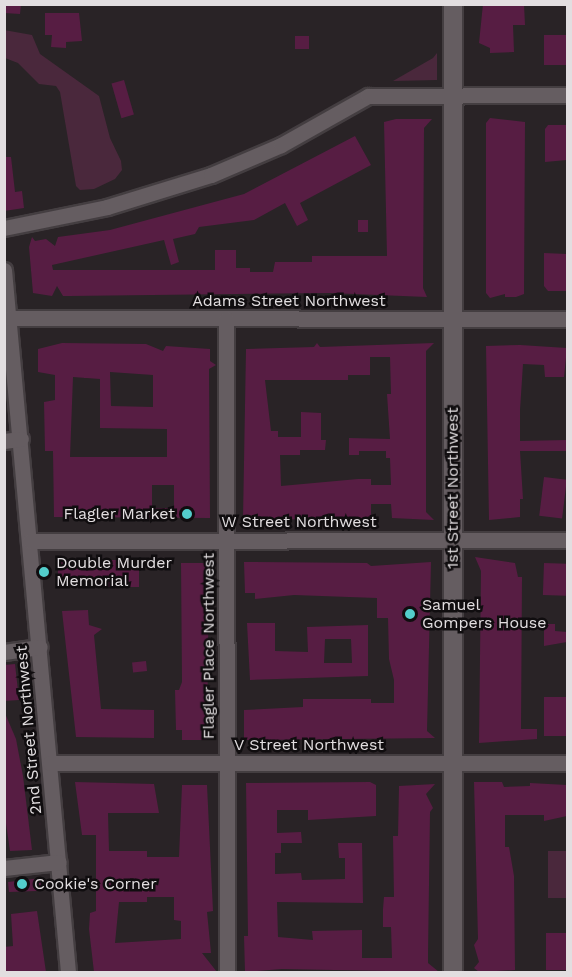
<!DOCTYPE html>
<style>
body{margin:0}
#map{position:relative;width:572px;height:977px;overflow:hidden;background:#292326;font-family:"Work Sans",sans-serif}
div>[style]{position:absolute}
.green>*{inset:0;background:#4a283c;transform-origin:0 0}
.building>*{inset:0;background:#571d43;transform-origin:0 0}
.roads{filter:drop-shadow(2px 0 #443e41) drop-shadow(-2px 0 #443e41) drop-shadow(0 2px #443e41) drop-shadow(0 -2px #443e41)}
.minor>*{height:15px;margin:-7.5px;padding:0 7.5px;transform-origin:7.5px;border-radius:7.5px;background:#655d61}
.tertiary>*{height:18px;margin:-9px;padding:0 9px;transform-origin:9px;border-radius:9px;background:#655d61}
.dots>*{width:16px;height:16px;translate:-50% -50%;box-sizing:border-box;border:3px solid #100d0f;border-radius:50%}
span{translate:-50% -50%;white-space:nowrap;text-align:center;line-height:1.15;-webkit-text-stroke:5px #100d0f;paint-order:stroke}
.street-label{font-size:16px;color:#e2dee0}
.poi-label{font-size:16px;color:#e2dee0}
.right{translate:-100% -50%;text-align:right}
.left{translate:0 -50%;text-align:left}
.frame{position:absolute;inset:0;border:6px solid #e2dee0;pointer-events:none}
</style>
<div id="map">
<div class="green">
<div style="clip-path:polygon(4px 30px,32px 35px,40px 54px,99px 96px,110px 138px,121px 161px,122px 170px,115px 179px,94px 189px,80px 190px,76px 186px,60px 92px,56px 86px,39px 84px,18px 63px,5px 58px)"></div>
<div style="clip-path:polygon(437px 53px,437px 80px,393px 81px,433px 58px)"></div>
<div style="left:548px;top:851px;width:19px;height:47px"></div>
</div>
<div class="building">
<div style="clip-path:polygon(4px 4px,21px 4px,20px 14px,4px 13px)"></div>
<div style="clip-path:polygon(483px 4px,524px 4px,525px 25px,513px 25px,514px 52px,490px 53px,490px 48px,479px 43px)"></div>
<div style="clip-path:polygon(45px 13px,79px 13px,82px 41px,66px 42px,66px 48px,51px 47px,52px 35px,45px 35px)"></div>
<div style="left:544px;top:35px;width:23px;height:30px"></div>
<div style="left:295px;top:36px;width:14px;height:13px"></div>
<div style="left:124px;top:80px;width:36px;height:13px;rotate:74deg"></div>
<div style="clip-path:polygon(490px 118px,525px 122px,524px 294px,516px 297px,505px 297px,505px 294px,490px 298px,486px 293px,486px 123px)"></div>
<div style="clip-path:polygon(396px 119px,432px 119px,424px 128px,423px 288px,427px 297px,330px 293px,69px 296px,63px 296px,57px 286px,52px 296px,33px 293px,29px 247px,32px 237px,35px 241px,46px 239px,55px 246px,58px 237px,110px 230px,244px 194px,355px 136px,371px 165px,300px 203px,308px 220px,297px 226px,285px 203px,254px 220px,199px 227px,195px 234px,173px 239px,179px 262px,171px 265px,164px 240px,52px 265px,53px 270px,215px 270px,215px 250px,236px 250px,236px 268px,250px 268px,250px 272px,273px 272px,275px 262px,312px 262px,312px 256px,387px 256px,384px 122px)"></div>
<div style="clip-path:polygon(548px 125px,567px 125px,567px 160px,545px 162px,545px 129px)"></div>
<div style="clip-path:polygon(4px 157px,11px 157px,15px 192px,22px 191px,24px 208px,4px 211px)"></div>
<div style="left:358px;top:220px;width:10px;height:12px"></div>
<div style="clip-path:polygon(544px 253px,567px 254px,567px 291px,548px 291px,544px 286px)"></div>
<div style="clip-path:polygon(evenodd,62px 343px,146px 344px,163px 351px,166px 346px,210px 349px,210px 361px,216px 365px,209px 369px,210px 518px,54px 517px,53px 451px,45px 451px,44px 402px,55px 400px,55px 375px,38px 372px,38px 349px,62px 343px,110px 372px,153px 375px,153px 407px,111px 406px,110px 372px,62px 343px,73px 377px,100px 379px,100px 428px,167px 429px,167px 457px,70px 457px,73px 377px,62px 343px,152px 485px,174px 485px,174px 508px,152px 508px,152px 485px)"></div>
<div style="clip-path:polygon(evenodd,317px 343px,320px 347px,434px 343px,426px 351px,426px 512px,434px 520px,392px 518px,391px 504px,371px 504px,371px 515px,366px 520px,243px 519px,246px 349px,314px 347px,317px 343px,370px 357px,390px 357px,391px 394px,387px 394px,390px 439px,349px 438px,349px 455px,359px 455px,359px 451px,386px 451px,386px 458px,390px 458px,391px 485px,371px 485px,371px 479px,358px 479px,281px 486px,280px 455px,300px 455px,300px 450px,325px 450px,326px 440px,321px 440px,321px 413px,301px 412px,301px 437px,278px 437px,278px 431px,271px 431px,265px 380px,348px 380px,348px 375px,370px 375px,370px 357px)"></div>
<div style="clip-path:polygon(520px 345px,567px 348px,564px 377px,545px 377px,544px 365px,523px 364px,520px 410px,520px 441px,567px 440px,567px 451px,520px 451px,523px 499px,520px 499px,520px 517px,489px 520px,486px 346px)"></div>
<div style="left:544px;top:477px;width:23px;height:39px;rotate:7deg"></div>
<div style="clip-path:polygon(475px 557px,515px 563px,518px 577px,522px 577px,521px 729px,537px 729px,537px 739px,479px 743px,481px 571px)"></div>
<div style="left:58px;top:560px;width:81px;height:27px"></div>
<div style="clip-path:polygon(244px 562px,367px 563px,371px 566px,431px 562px,427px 731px,435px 738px,244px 740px,244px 710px,303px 707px,303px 699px,371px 699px,371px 703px,394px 703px,394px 680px,389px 659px,388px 618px,377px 618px,377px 598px,294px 595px,255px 599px,255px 593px,245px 593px)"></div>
<div style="clip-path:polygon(181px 563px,206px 563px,209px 566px,207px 740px,182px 740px,182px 730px,176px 730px,175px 690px,179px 690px,182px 682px)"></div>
<div style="left:544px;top:563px;width:23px;height:32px;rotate:2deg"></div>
<div style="clip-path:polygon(88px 610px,89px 625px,102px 629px,94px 635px,101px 709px,154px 710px,154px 738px,76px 737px,62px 611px)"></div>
<div style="clip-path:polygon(evenodd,247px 623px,275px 623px,275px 651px,308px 652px,307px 627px,368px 625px,368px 676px,250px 680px,247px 623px,325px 639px,351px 639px,352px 663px,324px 663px,325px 639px)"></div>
<div style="clip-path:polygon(544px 624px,555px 624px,555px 631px,567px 632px,567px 642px,544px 646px)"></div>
<div style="left:146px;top:661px;width:10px;height:14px;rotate:84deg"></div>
<div style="clip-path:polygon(15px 664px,19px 700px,4px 701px,4px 665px)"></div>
<div style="left:544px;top:697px;width:23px;height:39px"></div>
<div style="clip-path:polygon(4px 711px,16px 739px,23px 776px,32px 850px,10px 851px,4px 810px)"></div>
<div style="clip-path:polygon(evenodd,75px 782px,154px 784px,159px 813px,108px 813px,109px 851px,147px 851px,147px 857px,179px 857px,182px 785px,207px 785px,213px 911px,207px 912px,211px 953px,202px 953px,217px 972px,94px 972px,89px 929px,90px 913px,96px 911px,96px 835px,82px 835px,75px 782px,147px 897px,174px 897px,174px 920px,181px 921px,181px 939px,115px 943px,119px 902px,147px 902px,147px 897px)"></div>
<div style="clip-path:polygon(370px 782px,376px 785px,376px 816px,308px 820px,308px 810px,277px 810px,277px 833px,301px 832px,302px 843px,281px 843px,281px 853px,275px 853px,275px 874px,301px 873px,302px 880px,345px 879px,345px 858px,339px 858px,338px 843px,362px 843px,363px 903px,277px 902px,278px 937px,313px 940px,312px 931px,362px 930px,362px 958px,392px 958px,391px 927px,383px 927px,383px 909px,384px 897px,394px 897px,393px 836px,398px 836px,399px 786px,435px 784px,426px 794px,433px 808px,430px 812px,428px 955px,428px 963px,439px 972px,282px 969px,245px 972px,244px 936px,248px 936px,246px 783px)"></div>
<div style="clip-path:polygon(474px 782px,502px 782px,504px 787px,530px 786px,530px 783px,567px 785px,567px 816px,544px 821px,544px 815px,505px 815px,505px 847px,509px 847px,514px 876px,515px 970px,479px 972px,474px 968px,479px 962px,474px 945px,478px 939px)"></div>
<div style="clip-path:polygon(41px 878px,43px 887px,36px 891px,9px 892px,8px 882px)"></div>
<div style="clip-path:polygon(37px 911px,46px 972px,4px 972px,4px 947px,13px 946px,11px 914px)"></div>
<div style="left:546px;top:933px;width:21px;height:37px"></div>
</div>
<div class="roads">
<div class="minor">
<div style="left:4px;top:228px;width:105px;rotate:-11.5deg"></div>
<div style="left:107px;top:207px;width:109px;rotate:-17.1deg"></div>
<div style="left:211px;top:175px;width:76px;rotate:-23.2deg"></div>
<div style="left:281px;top:145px;width:100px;rotate:-29.4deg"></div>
<div style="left:368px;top:96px;width:200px;rotate:-0.3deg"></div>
<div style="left:4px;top:270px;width:705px;rotate:84.79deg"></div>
<div style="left:10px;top:318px;width:558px;rotate:0.1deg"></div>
<div style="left:226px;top:319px;width:653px;rotate:89.91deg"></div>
<div style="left:4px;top:441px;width:17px;rotate:-7deg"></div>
<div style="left:30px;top:541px;width:538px;rotate:-0.11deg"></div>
<div style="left:4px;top:652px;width:36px;rotate:-8deg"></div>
<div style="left:50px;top:763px;width:518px"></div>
<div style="left:4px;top:868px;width:55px;rotate:-6.2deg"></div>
</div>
<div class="tertiary">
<div style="left:453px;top:4px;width:968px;rotate:90deg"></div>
</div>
</div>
<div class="dots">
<div style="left:187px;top:514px;background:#53cdcb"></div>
<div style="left:44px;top:572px;background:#53cdcb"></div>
<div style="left:410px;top:614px;background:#53cdcb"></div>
<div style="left:22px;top:884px;background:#53cdcb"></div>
</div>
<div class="street-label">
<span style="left:289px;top:301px">Adams Street Northwest</span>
<span style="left:453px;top:488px;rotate:-90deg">1st Street Northwest</span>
<span style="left:299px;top:522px">W Street Northwest</span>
<span style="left:209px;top:646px;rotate:-90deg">Flagler Place Northwest</span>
<span style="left:29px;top:730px;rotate:-95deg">2nd Street Northwest</span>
<span style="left:309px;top:745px">V Street Northwest</span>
</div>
<div class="poi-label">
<span class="right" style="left:175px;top:514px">Flagler Market</span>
<span class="left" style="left:56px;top:572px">Double Murder<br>Memorial</span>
<span class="left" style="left:422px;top:614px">Samuel<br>Gompers House</span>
<span class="left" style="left:34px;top:884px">Cookie's Corner</span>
</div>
<div class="frame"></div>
</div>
